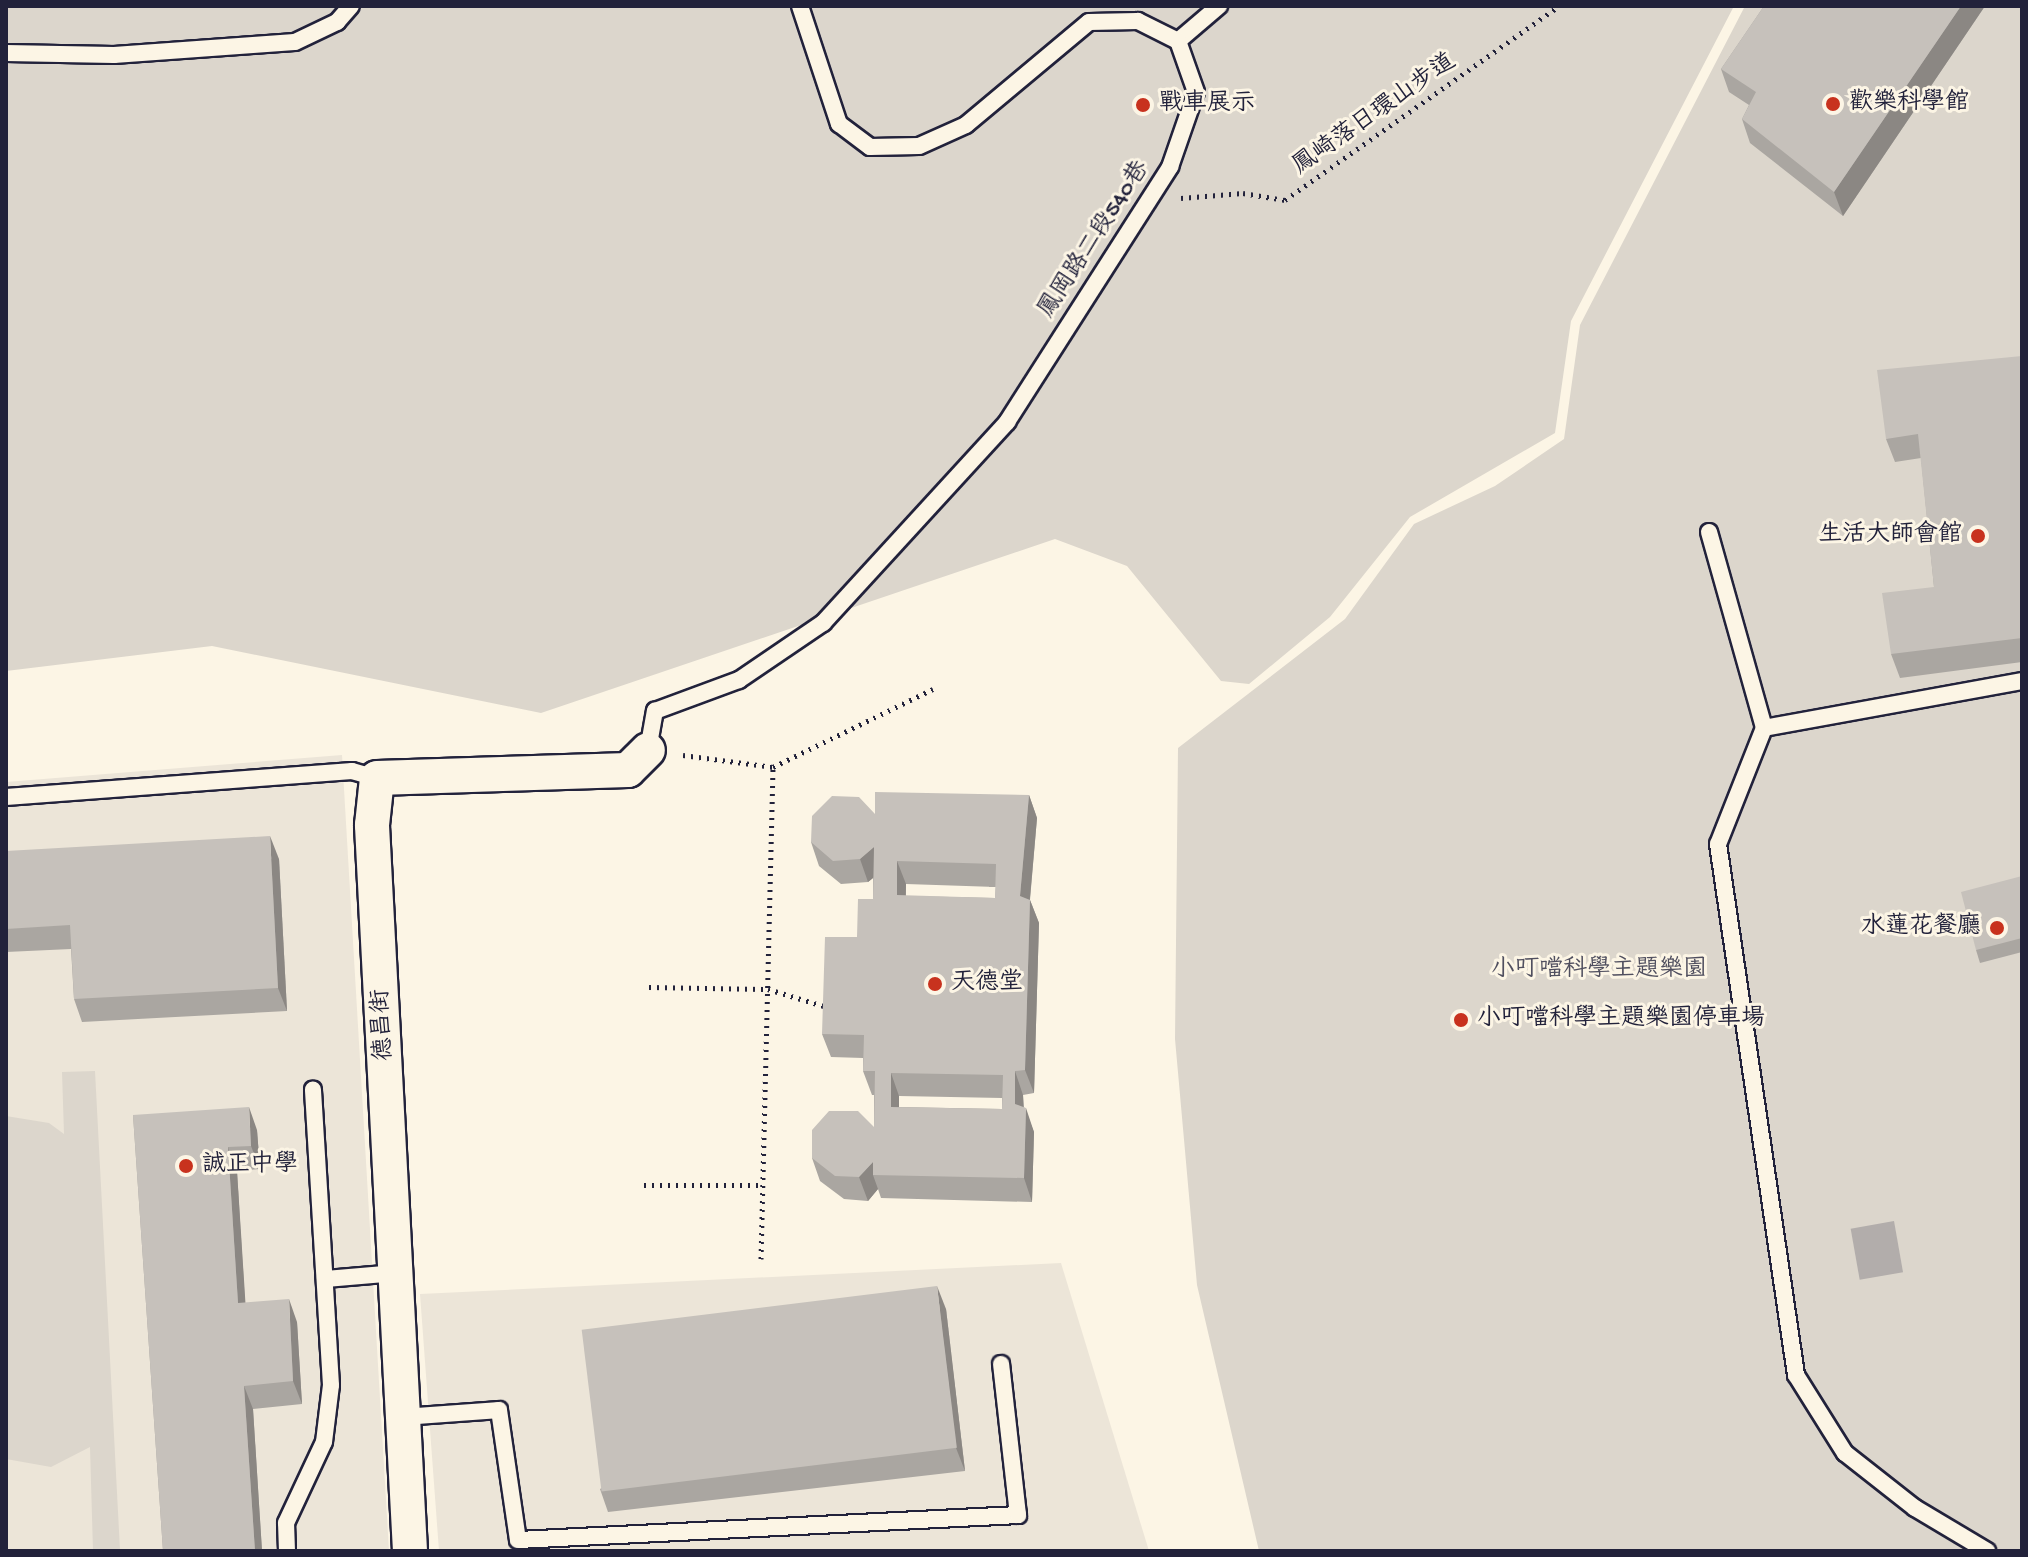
<!DOCTYPE html>
<meta charset="utf-8">
<style>
body{margin:0}
#map{position:relative;width:2028px;height:1557px;overflow:hidden;background:#fcf5e5;font-family:"Gochi Hand","LXGW WenKai TC",sans-serif}
div>[style]{position:absolute}
.built>*{inset:0;background:#ece5d8}
.green>*{inset:0;background:#dcd6cc}
.water>*{inset:0;background:#b2adab;transform-origin:0 0}
.path>*{height:5px;margin-top:-2.5px;transform-origin:0;background:repeating-linear-gradient(90deg,#22223b 0 2px,transparent 0 8px)}
.roads{filter:drop-shadow(2px 0 #22223b) drop-shadow(-2px 0 #22223b) drop-shadow(0 2px #22223b) drop-shadow(0 -2px #22223b)}
.lane>*{height:16px;margin:-8px;padding:0 8px;transform-origin:8px;border-radius:8px;background:#fcf5e5}
.street>*{height:34px;margin:-17px;padding:0 17px;transform-origin:17px;border-radius:17px;background:#fcf5e5}
.wall>*{inset:0;background:#aaa6a1}
.shaded-wall>*{inset:0;background:#8b8783}
.building>*{inset:0;background:#c6c1bb;transform-origin:0 0}
.dots>*{width:22px;height:22px;translate:-50% -50%;box-sizing:border-box;border:4px solid #fcf5e5;border-radius:50%}
span{translate:-50% -50%;white-space:nowrap;text-align:center;line-height:1.15;-webkit-text-stroke:6px #fcf5e5;paint-order:stroke}
.poi-label{font-size:24px;color:#22223b}
.left{translate:0 -50%;text-align:left}
.right{translate:-100% -50%;text-align:right}
.street-label{font-size:24px;color:#22223b}
.park-label{font-size:24px;color:#504f5f}
.frame{position:absolute;inset:0;border:8px solid #22223b;pointer-events:none}
</style>
<div id="map">
<div class="built">
<div style="clip-path:polygon(342px 755px,389px 1551px,6px 1551px,6px 782px)"></div>
<div style="clip-path:polygon(1061px 1263px,1149px 1551px,439px 1551px,420px 1294px)"></div>
</div>
<div class="green">
<div style="clip-path:polygon(6px 6px,1734px 6px,1571px 321px,1555px 433px,1410px 517px,1330px 617px,1249px 684px,1221px 681px,1127px 566px,1055px 539px,541px 713px,212px 646px,6px 671px)"></div>
<div style="clip-path:polygon(1745px 6px,2022px 6px,2022px 1551px,1259px 1551px,1197px 1285px,1175px 1039px,1178px 748px,1345px 619px,1414px 524px,1495px 486px,1564px 439px,1580px 325px)"></div>
<div style="clip-path:polygon(95px 1071px,120px 1550px,105px 1551px,93px 1551px,90px 1447px,51px 1467px,6px 1459px,6px 1116px,49px 1123px,64px 1134px,62px 1072px)"></div>
</div>
<div class="water">
<div style="left:1894px;top:1221px;width:52px;height:44px;rotate:80deg"></div>
</div>
<div class="path">
<div style="left:1181px;top:198px;width:62px;rotate:-4.6deg"></div>
<div style="left:1243px;top:193px;width:43px;rotate:9.5deg"></div>
<div style="left:1285px;top:200px;width:336px;rotate:-35.3deg"></div>
<div style="left:683px;top:755px;width:91px;rotate:7.6deg"></div>
<div style="left:649px;top:987px;width:119px;rotate:1deg"></div>
<div style="left:768px;top:989px;width:62px;rotate:17deg"></div>
<div style="left:644px;top:1185px;width:119px"></div>
<div style="left:761px;top:1259px;width:492px;rotate:-88.6deg"></div>
<div style="left:773px;top:767px;width:178px;rotate:-26deg"></div>
</div>
<div class="roads">
<div class="lane">
<div style="left:1178px;top:41px;width:54px;rotate:-40.5deg"></div>
<div style="left:6px;top:53px;width:108px;rotate:1.1deg"></div>
<div style="left:114px;top:55px;width:181px;rotate:-4.1deg"></div>
<div style="left:295px;top:42px;width:47px;rotate:-25.5deg"></div>
<div style="left:337px;top:22px;width:21px;rotate:-49deg"></div>
<div style="left:1709px;top:532px;width:204px;rotate:74.3deg"></div>
<div style="left:1764px;top:728px;width:125px;rotate:111.6deg"></div>
<div style="left:1718px;top:844px;width:537px;rotate:81.64deg"></div>
<div style="left:1796px;top:1375px;width:92px;rotate:57.9deg"></div>
<div style="left:1845px;top:1453px;width:89px;rotate:38.2deg"></div>
<div style="left:1915px;top:1508px;width:84px;rotate:30.8deg"></div>
<div style="left:1764px;top:728px;width:262px;rotate:-10.3deg"></div>
<div style="left:648px;top:750px;width:40px;rotate:-80deg"></div>
<div style="left:655px;top:711px;width:90px;rotate:-20.3deg"></div>
<div style="left:739px;top:680px;width:102px;rotate:-34.2deg"></div>
<div style="left:823px;top:623px;width:273px;rotate:-47.5deg"></div>
<div style="left:1007px;top:422px;width:303px;rotate:-57.4deg"></div>
<div style="left:1170px;top:167px;width:79px;rotate:-70.9deg"></div>
<div style="left:1196px;top:92px;width:54px;rotate:-109.4deg"></div>
<div style="left:1178px;top:41px;width:45px;rotate:-153.4deg"></div>
<div style="left:1138px;top:21px;width:49px;rotate:178.8deg"></div>
<div style="left:1089px;top:22px;width:160px;rotate:140.1deg"></div>
<div style="left:966px;top:125px;width:51px;rotate:155.9deg"></div>
<div style="left:919px;top:146px;width:49px;rotate:178.8deg"></div>
<div style="left:870px;top:147px;width:39px;rotate:-143deg"></div>
<div style="left:839px;top:124px;width:124px;rotate:-108.3deg"></div>
<div style="left:6px;top:797px;width:347px;rotate:-4.3deg"></div>
<div style="left:352px;top:771px;width:26px;rotate:16deg"></div>
<div style="left:325px;top:1279px;width:72px;rotate:-4.8deg"></div>
<div style="left:404px;top:1417px;width:95px;rotate:-4.2deg"></div>
<div style="left:499px;top:1410px;width:131px;rotate:81.7deg"></div>
<div style="left:518px;top:1540px;width:501px;rotate:-2.86deg"></div>
<div style="left:1018px;top:1515px;width:152px;rotate:-96.4deg"></div>
<div style="left:287px;top:1551px;width:28px;rotate:-92deg"></div>
<div style="left:286px;top:1523px;width:89px;rotate:-64.9deg"></div>
<div style="left:324px;top:1442px;width:57px;rotate:-83deg"></div>
<div style="left:331px;top:1385px;width:296px;rotate:-93.5deg"></div>
</div>
<div class="street">
<div style="left:410px;top:1551px;width:727px;rotate:-93deg"></div>
<div style="left:372px;top:825px;width:47px;rotate:-83.9deg"></div>
<div style="left:377px;top:778px;width:251px;rotate:-1.8deg"></div>
<div style="left:628px;top:770px;width:28px;rotate:-45deg"></div>
</div>
</div>
<div class="wall">
<div style="clip-path:polygon(1764px 6px,1985px 6px,1843px 216px,1750px 143px,1742px 119px,1749px 105px,1729px 92px,1721px 69px)"></div>
<div style="clip-path:polygon(2022px 356px,2022px 662px,1900px 678px,1891px 654px,1934px 587px,1921px 458px,1895px 462px,1886px 439px)"></div>
<div style="clip-path:polygon(evenodd,1029px 795px,1037px 818px,1030px 900px,1039px 923px,1034px 1093px,1023px 1095px,1024px 1107px,1034px 1132px,1032px 1202px,881px 1198px,878px 1189px,868px 1201px,844px 1199px,820px 1181px,812px 1158px,874px 1127px,874px 1095px,872px 1095px,863px 1071px,863px 1058px,831px 1057px,822px 1034px,857px 937px,873px 899px,873px 878px,868px 882px,841px 884px,819px 866px,811px 842px,875px 814px,1029px 795px,906px 884px,996px 887px,995px 898px,906px 896px,906px 884px,1029px 795px,899px 1096px,1002px 1098px,1002px 1109px,899px 1107px,899px 1096px)"></div>
<div style="clip-path:polygon(6px 851px,279px 859px,287px 1011px,82px 1022px,74px 999px,71px 949px,6px 952px)"></div>
<div style="clip-path:polygon(2022px 876px,2022px 952px,1980px 963px,1976px 950px)"></div>
<div style="clip-path:polygon(133px 1115px,257px 1130px,260px 1169px,237px 1171px,245px 1303px,297px 1322px,302px 1404px,253px 1409px,262px 1551px,163px 1551px)"></div>
<div style="clip-path:polygon(946px 1309px,965px 1471px,608px 1512px,600px 1489px)"></div>
</div>
<div class="shaded-wall">
<div style="clip-path:polygon(1961px 6px,1985px 6px,1843px 216px,1834px 192px)"></div>
<div style="clip-path:polygon(1029px 795px,1037px 818px,1028px 920px,1020px 896px)"></div>
<div style="clip-path:polygon(270px 836px,279px 859px,287px 1011px,278px 988px)"></div>
<div style="clip-path:polygon(874px 847px,883px 870px,868px 882px,860px 859px)"></div>
<div style="clip-path:polygon(897px 861px,906px 884px,905px 919px,897px 895px)"></div>
<div style="clip-path:polygon(1030px 900px,1039px 923px,1034px 1093px,1025px 1070px)"></div>
<div style="clip-path:polygon(1015px 1071px,1023px 1095px,1024px 1127px,1015px 1104px)"></div>
<div style="clip-path:polygon(891px 1073px,899px 1096px,899px 1130px,891px 1107px)"></div>
<div style="clip-path:polygon(249px 1107px,257px 1130px,260px 1169px,251px 1146px)"></div>
<div style="clip-path:polygon(1026px 1108px,1034px 1132px,1032px 1202px,1024px 1178px)"></div>
<div style="clip-path:polygon(228px 1147px,237px 1171px,247px 1327px,238px 1303px)"></div>
<div style="clip-path:polygon(873px 1162px,873px 1175px,878px 1189px,868px 1201px,859px 1177px)"></div>
<div style="clip-path:polygon(937px 1286px,946px 1309px,965px 1471px,956px 1448px)"></div>
<div style="clip-path:polygon(289px 1299px,297px 1322px,302px 1404px,293px 1381px)"></div>
<div style="clip-path:polygon(244px 1386px,253px 1409px,262px 1551px,255px 1551px)"></div>
</div>
<div class="building">
<div style="clip-path:polygon(1764px 6px,1961px 6px,1834px 192px,1742px 119px,1756px 92px,1721px 69px)"></div>
<div style="clip-path:polygon(2022px 356px,2022px 638px,1891px 654px,1882px 593px,1934px 587px,1918px 434px,1886px 439px,1877px 370px)"></div>
<div style="clip-path:polygon(evenodd,875px 792px,1029px 795px,1020px 896px,1030px 900px,1025px 1070px,1015px 1071px,1015px 1104px,1026px 1108px,1024px 1178px,873px 1175px,873px 1162px,859px 1177px,835px 1176px,812px 1158px,812px 1130px,829px 1111px,858px 1111px,874px 1127px,875px 1071px,863px 1071px,864px 1035px,822px 1034px,825px 937px,857px 937px,858px 899px,873px 899px,874px 847px,860px 859px,833px 861px,811px 842px,812px 816px,832px 796px,859px 797px,875px 814px,875px 792px,897px 861px,996px 864px,995px 898px,897px 895px,897px 861px,875px 792px,891px 1073px,1003px 1075px,1002px 1109px,891px 1107px,891px 1073px)"></div>
<div style="clip-path:polygon(270px 836px,278px 988px,74px 999px,70px 925px,6px 929px,6px 851px)"></div>
<div style="clip-path:polygon(2022px 876px,2022px 938px,1976px 950px,1961px 892px)"></div>
<div style="clip-path:polygon(249px 1107px,251px 1146px,228px 1147px,238px 1303px,289px 1299px,293px 1381px,244px 1386px,255px 1551px,163px 1551px,133px 1115px)"></div>
<div style="left:937px;top:1286px;width:163px;height:358px;rotate:83deg"></div>
</div>
<div class="dots">
<div style="left:1833px;top:104px;background:#c8321e"></div>
<div style="left:1143px;top:105px;background:#c8321e"></div>
<div style="left:1978px;top:536px;background:#c8321e"></div>
<div style="left:1997px;top:928px;background:#c8321e"></div>
<div style="left:935px;top:984px;background:#c8321e"></div>
<div style="left:1461px;top:1020px;background:#c8321e"></div>
<div style="left:186px;top:1166px;background:#c8321e"></div>
</div>
<div class="poi-label">
<span class="left" style="left:1849px;top:104px">歡樂科學館</span>
<span class="left" style="left:1159px;top:105px">戰車展示</span>
<span class="right" style="left:1962px;top:536px">生活大師會館</span>
<span class="right" style="left:1981px;top:928px">水蓮花餐廳</span>
<span class="left" style="left:951px;top:984px">天德堂</span>
<span class="left" style="left:1477px;top:1020px">小叮噹科學主題樂園停車場</span>
<span class="left" style="left:202px;top:1166px">誠正中學</span>
</div>
<div class="street-label">
<span style="left:1375px;top:115px;rotate:-35deg">鳳崎落日環山步道</span>
<span style="left:1095px;top:240px;rotate:-57deg">鳳岡路二段540巷</span>
<span style="left:384px;top:1025px;rotate:-93deg">德昌街</span>
</div>
<div class="park-label">
<span style="left:1599px;top:971px">小叮噹科學主題樂園</span>
</div>
<div class="frame"></div>
</div>
